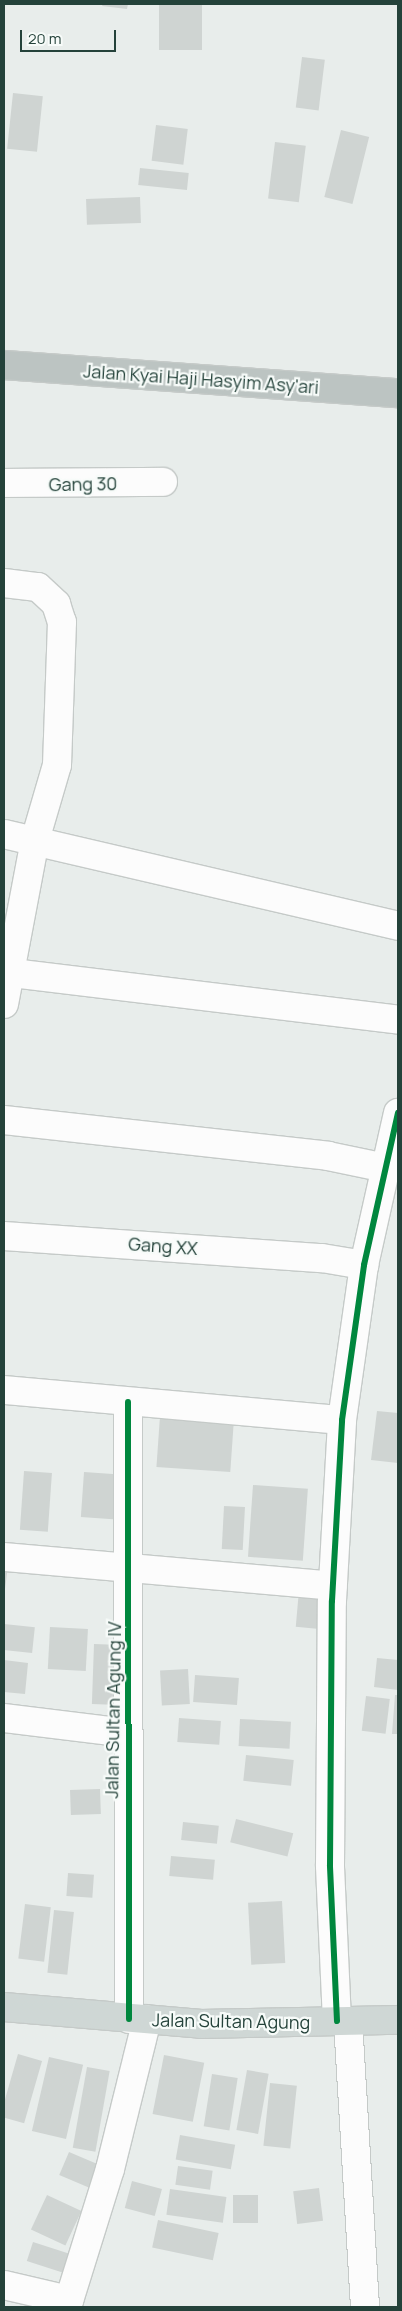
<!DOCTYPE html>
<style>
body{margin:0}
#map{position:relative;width:402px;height:2311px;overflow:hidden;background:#e8edeb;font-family:Manrope,sans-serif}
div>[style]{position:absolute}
.building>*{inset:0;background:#cfd4d2;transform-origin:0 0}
.roads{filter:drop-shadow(1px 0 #c5cac8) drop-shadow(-1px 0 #c5cac8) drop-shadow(0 1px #c5cac8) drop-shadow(0 -1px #c5cac8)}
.minor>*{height:28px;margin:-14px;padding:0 14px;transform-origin:14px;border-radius:14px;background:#fcfcfc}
.major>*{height:28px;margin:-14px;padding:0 14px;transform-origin:14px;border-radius:14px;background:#cfd7d5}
.highway>*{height:28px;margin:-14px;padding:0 14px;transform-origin:14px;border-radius:14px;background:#bcc4c2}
.cycleway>*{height:6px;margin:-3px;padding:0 3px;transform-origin:3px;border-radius:3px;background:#00873e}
span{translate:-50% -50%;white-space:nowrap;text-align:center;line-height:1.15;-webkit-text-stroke:4.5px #f7fbf9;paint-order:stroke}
.street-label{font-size:18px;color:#24423a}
.frame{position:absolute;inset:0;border:5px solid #24423a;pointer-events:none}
.scale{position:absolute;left:20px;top:30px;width:96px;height:22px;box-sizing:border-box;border:2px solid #24423a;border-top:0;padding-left:6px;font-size:15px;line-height:18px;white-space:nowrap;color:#24423a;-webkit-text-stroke:4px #f7fbf9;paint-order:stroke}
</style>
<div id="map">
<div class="building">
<div style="clip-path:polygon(103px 4px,128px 4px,127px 9px,102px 6px)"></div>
<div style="left:159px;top:4px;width:43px;height:46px"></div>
<div style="left:302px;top:57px;width:23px;height:51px;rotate:7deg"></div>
<div style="left:13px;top:93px;width:30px;height:56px;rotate:6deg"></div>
<div style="left:156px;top:125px;width:32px;height:36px;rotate:7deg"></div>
<div style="left:341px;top:130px;width:29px;height:69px;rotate:14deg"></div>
<div style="left:275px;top:142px;width:31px;height:57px;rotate:7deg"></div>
<div style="left:140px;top:168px;width:49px;height:17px;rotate:6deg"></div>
<div style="left:140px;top:197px;width:26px;height:54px;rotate:88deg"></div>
<div style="clip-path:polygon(377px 1411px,398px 1413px,398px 1463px,371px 1460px)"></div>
<div style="left:160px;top:1416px;width:74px;height:51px;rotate:4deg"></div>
<div style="left:24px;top:1471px;width:28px;height:59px;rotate:4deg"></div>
<div style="left:84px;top:1472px;width:43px;height:45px;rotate:4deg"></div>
<div style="left:253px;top:1485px;width:55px;height:72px;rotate:4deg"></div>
<div style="left:224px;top:1506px;width:21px;height:43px;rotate:3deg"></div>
<div style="clip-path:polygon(4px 1565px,8px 1566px,5px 1589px,4px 1589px)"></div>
<div style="left:299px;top:1590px;width:21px;height:37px;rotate:5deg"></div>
<div style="left:4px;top:1624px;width:31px;height:26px;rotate:6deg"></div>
<div style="left:50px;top:1627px;width:38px;height:42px;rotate:3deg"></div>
<div style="left:94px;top:1644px;width:27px;height:60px;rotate:2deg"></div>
<div style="clip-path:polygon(377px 1658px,398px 1660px,398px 1690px,374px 1687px)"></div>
<div style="clip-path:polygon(4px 1660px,28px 1663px,25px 1694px,4px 1692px)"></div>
<div style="left:188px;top:1669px;width:35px;height:28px;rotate:87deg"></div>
<div style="left:195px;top:1675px;width:44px;height:27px;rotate:4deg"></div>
<div style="clip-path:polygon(395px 1695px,398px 1695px,398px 1734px,392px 1734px)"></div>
<div style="left:366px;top:1696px;width:24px;height:35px;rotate:7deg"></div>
<div style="left:179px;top:1718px;width:42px;height:24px;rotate:4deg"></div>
<div style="left:240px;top:1719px;width:51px;height:27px;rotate:3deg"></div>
<div style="left:246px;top:1755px;width:48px;height:26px;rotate:6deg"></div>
<div style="left:100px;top:1789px;width:25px;height:30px;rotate:88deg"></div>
<div style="left:236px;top:1819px;width:59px;height:24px;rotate:14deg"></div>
<div style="left:183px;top:1822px;width:36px;height:18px;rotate:6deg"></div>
<div style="left:171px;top:1856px;width:44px;height:20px;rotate:5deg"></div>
<div style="left:68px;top:1873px;width:26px;height:23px;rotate:4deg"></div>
<div style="left:282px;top:1901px;width:62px;height:34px;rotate:87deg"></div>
<div style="left:25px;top:1904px;width:26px;height:55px;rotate:7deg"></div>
<div style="left:54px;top:1910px;width:20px;height:63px;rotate:6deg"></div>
<div style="left:18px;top:2054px;width:25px;height:65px;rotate:16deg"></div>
<div style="left:164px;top:2055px;width:41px;height:60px;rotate:11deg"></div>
<div style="left:49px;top:2057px;width:35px;height:76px;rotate:13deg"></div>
<div style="left:87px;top:2067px;width:23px;height:82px;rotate:10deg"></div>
<div style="left:247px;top:2070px;width:22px;height:61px;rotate:10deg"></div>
<div style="left:212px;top:2074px;width:26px;height:53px;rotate:9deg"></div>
<div style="left:270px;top:2083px;width:27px;height:63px;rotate:6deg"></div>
<div style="left:180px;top:2135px;width:56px;height:25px;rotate:10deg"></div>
<div style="left:69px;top:2152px;width:34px;height:25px;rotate:23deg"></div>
<div style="left:178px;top:2166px;width:35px;height:19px;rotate:8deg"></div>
<div style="left:132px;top:2181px;width:31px;height:28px;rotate:15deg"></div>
<div style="left:319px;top:2188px;width:33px;height:26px;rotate:83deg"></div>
<div style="left:170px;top:2189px;width:57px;height:26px;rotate:8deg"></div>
<div style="left:47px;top:2195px;width:38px;height:38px;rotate:25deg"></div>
<div style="left:233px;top:2195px;width:25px;height:28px"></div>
<div style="left:158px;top:2220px;width:62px;height:28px;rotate:12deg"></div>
<div style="left:33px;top:2242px;width:44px;height:20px;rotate:18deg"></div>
</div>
<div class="roads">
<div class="minor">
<div style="left:4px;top:483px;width:159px;rotate:-0.4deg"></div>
<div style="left:4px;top:583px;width:34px;rotate:7deg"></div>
<div style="left:38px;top:587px;width:25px;rotate:43deg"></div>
<div style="left:56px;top:604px;width:19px;rotate:72deg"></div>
<div style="left:62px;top:622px;width:143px;rotate:92deg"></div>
<div style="left:57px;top:765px;width:78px;rotate:106.3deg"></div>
<div style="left:35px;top:840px;width:167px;rotate:100.7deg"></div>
<div style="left:4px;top:834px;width:405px;rotate:13.1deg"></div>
<div style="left:4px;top:972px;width:397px;rotate:6.9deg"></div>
<div style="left:4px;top:1120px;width:326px;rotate:6.3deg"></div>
<div style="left:328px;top:1156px;width:59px;rotate:11.7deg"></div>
<div style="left:4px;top:1236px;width:319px;rotate:4deg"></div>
<div style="left:322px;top:1258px;width:43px;rotate:9.5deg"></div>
<div style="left:4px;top:1390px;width:339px;rotate:5.1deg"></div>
<div style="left:128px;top:1402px;width:617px;rotate:89.91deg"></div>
<div style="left:4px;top:1557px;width:330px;rotate:5deg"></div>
<div style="left:4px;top:1718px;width:123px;rotate:7deg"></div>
<div style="left:337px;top:2021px;width:156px;rotate:-92.6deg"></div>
<div style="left:330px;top:1865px;width:264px;rotate:-89.6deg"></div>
<div style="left:332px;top:1601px;width:181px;rotate:-86.8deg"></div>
<div style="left:342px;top:1420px;width:157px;rotate:-81.9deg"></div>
<div style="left:364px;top:1265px;width:156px;rotate:-77.4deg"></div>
<div style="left:348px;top:2021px;width:287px;rotate:86.6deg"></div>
<div style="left:4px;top:2285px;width:67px;rotate:13deg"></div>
<div style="left:67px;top:2307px;width:145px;rotate:-72.7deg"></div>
<div style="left:110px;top:2169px;width:154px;rotate:-76.1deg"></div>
</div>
<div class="major">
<div style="left:4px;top:2007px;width:198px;rotate:4.9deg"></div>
<div style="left:201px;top:2024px;width:197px;rotate:-1.2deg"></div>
</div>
<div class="highway">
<div style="left:4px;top:365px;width:395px;rotate:4.1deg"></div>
</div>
</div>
<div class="cycleway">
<div style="left:128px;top:1402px;width:617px;rotate:89.91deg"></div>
<div style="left:337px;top:2021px;width:156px;rotate:-92.6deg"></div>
<div style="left:330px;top:1865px;width:264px;rotate:-89.6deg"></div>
<div style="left:332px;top:1601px;width:181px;rotate:-86.8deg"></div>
<div style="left:342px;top:1420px;width:157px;rotate:-81.9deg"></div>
<div style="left:364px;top:1265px;width:156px;rotate:-77.4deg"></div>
</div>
<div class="street-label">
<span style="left:201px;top:379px;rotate:4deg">Jalan Kyai Haji Hasyim Asy'ari</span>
<span style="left:83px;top:484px;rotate:-1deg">Gang 30</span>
<span style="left:163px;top:1246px;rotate:4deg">Gang XX</span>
<span style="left:113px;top:1710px;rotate:-89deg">Jalan Sultan Agung IV</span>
<span style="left:231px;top:2021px;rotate:1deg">Jalan Sultan Agung</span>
</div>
<div class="frame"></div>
<div class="scale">20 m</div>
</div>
